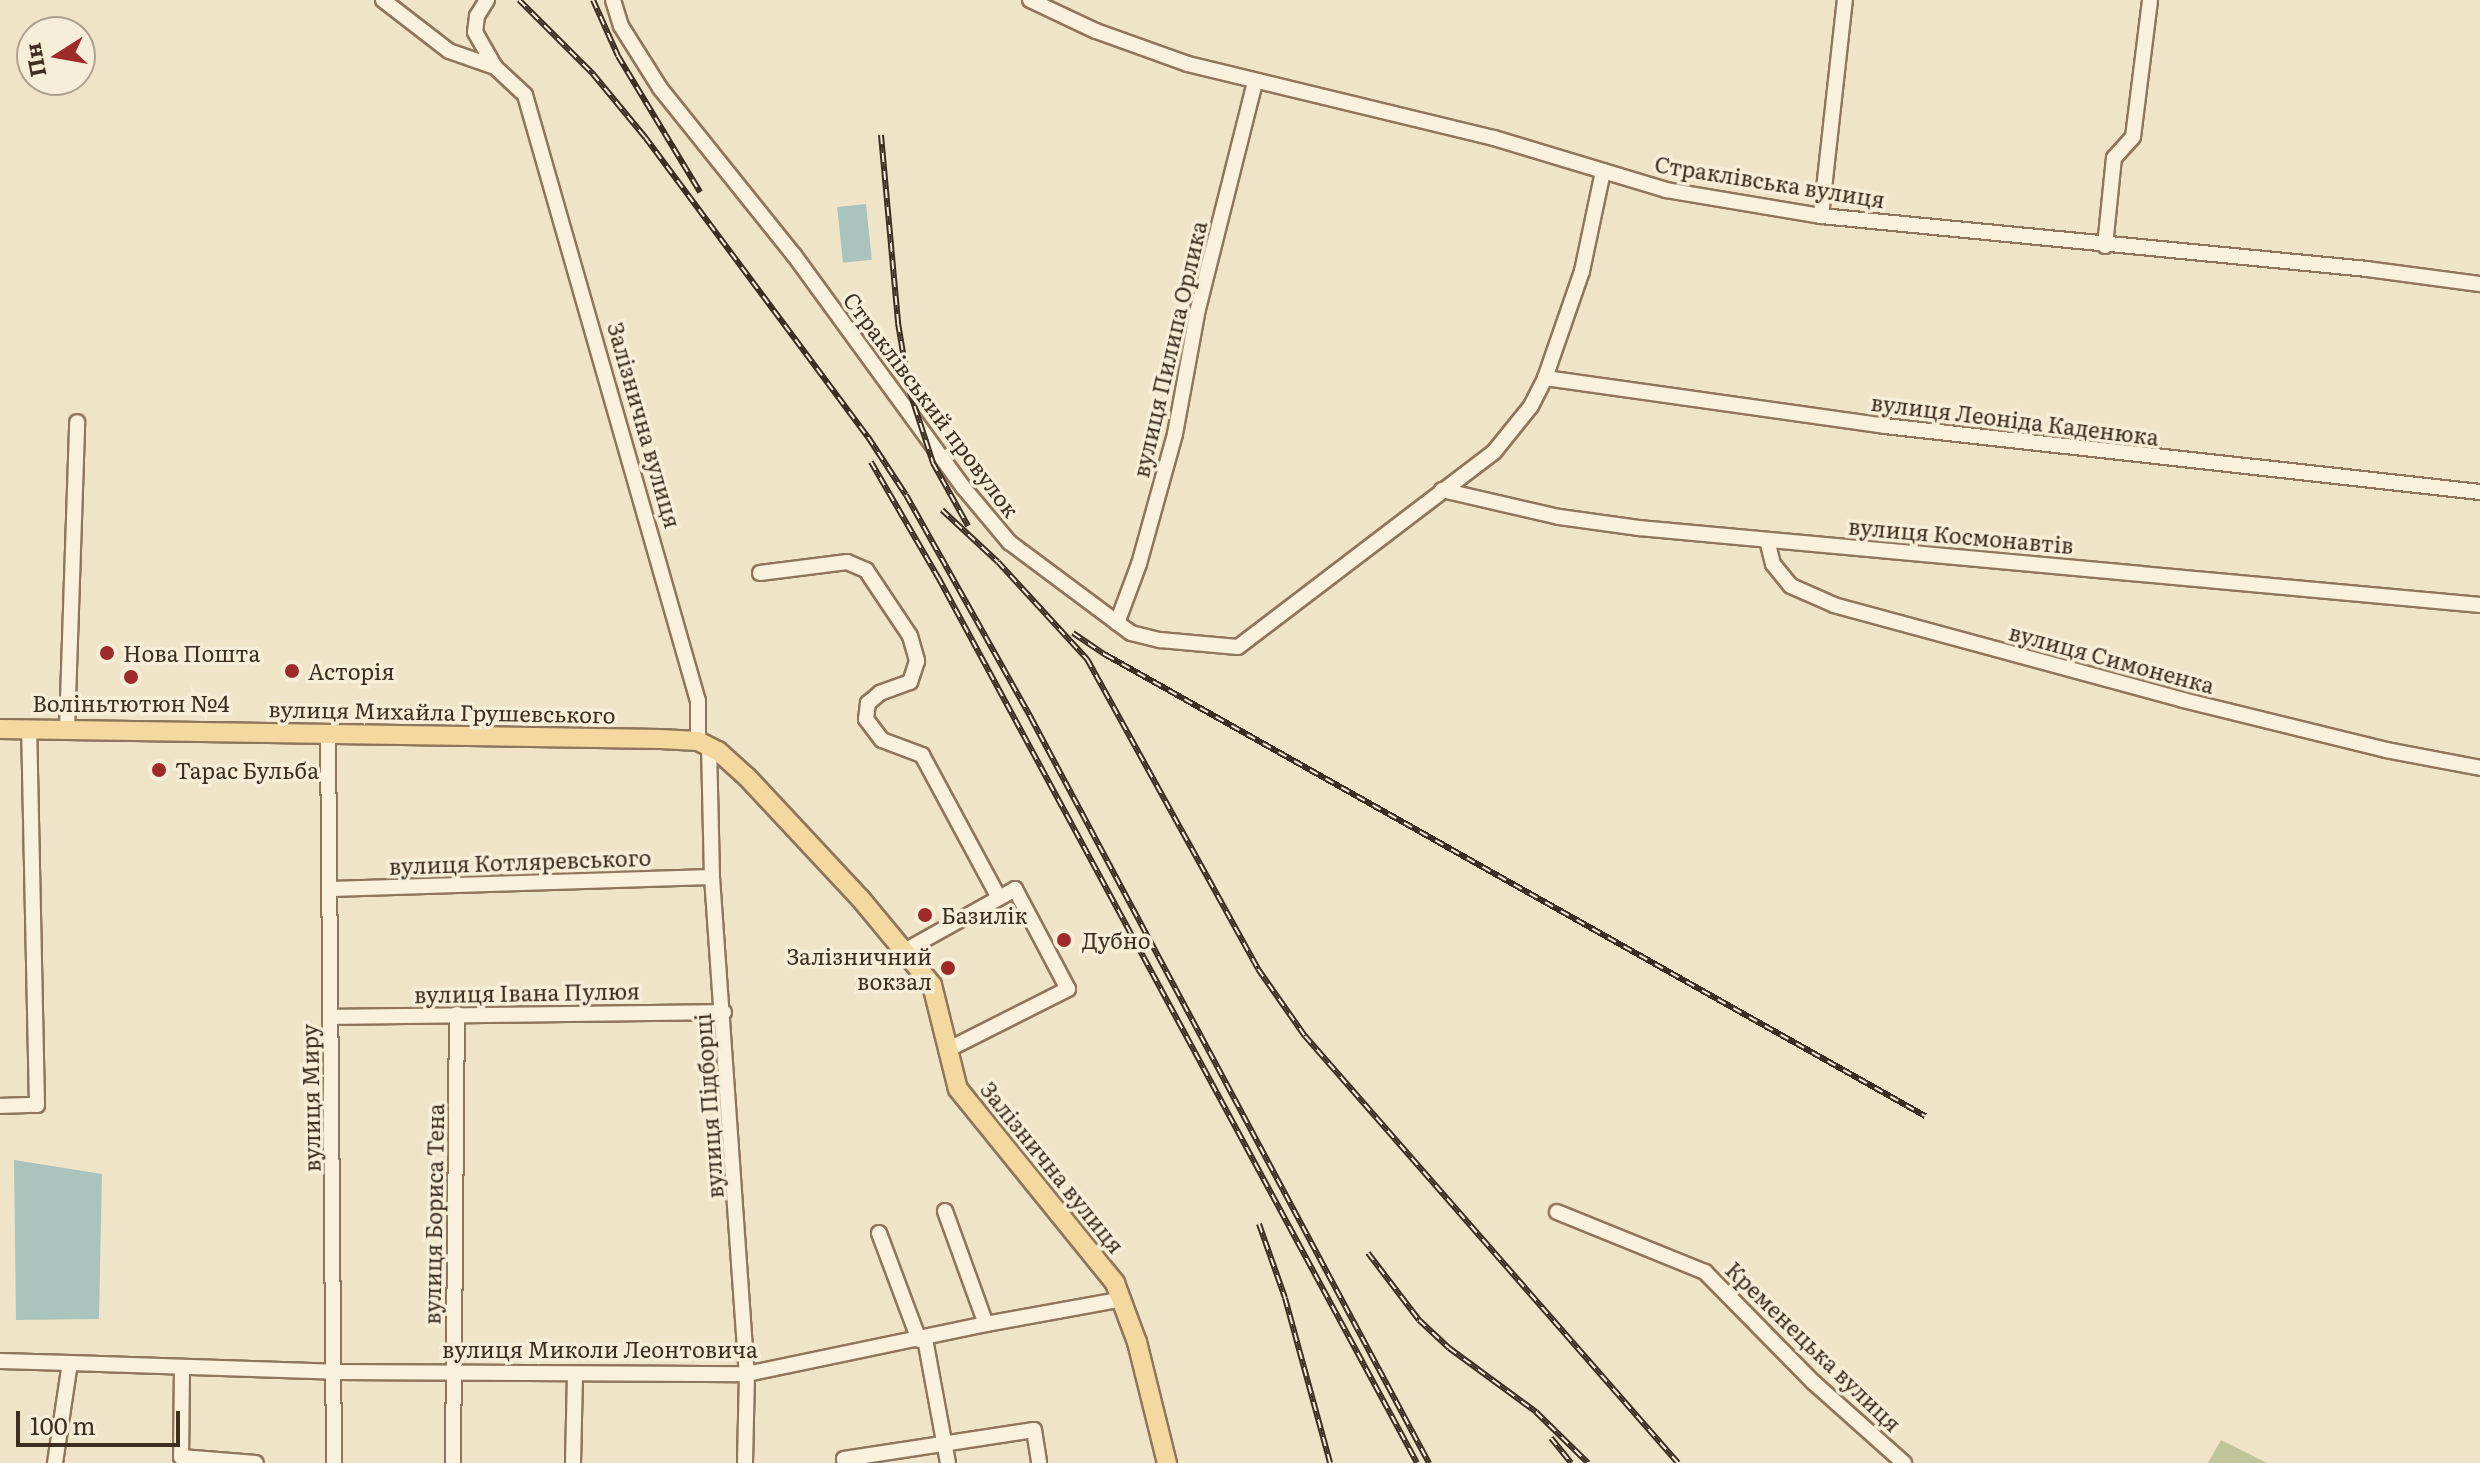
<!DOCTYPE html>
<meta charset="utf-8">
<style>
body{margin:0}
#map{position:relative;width:2480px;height:1463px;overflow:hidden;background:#f0e4c8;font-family:Literata,serif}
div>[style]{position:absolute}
.cemetery>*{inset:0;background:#bfc49a}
.water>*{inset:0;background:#a9c4bc;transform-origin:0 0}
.roads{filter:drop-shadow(2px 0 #8d765c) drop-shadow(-2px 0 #8d765c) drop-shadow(0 2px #8d765c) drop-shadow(0 -2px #8d765c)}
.minor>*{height:14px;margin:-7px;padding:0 7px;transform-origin:7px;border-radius:7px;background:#faf1dc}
.major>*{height:18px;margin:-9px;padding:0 9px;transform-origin:9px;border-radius:9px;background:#f3d9a0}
.rail>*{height:6px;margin-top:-3px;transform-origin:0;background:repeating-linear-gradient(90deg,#f7eed8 0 9px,#3d2e20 0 18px);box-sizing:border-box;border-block:2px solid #3d2e20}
.dots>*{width:22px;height:22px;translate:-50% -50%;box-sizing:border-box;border:4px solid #f7eed8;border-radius:50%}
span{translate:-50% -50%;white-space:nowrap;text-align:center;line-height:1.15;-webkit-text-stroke:7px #f7eed8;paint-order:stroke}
.street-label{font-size:22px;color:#3d2e20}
.poi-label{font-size:22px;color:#3d2e20}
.left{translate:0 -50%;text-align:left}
.right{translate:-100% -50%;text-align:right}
.north{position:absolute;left:16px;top:16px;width:80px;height:80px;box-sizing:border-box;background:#f7eed8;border:2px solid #ada18e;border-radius:50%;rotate:259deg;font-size:22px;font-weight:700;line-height:32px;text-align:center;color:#3d2e20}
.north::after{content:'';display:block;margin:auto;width:28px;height:36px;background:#9e2a2b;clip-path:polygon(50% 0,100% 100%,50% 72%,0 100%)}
.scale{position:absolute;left:16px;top:1411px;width:164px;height:36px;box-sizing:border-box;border:4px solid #3d2e20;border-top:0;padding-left:10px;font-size:24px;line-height:28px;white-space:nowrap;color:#3d2e20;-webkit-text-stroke:6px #f7eed8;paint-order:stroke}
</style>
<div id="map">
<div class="cemetery">
<div style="clip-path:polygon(2221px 1440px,2267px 1463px,2208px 1463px)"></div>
</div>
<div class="water">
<div style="left:866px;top:204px;width:56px;height:29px;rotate:84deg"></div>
<div style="clip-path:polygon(14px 1160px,102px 1174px,99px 1319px,16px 1320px)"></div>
</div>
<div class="roads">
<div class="minor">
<div style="left:383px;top:0;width:83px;rotate:37.7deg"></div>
<div style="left:449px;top:51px;width:49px;rotate:19.2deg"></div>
<div style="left:495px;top:67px;width:41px;rotate:43deg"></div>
<div style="left:525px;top:95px;width:630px;rotate:74.07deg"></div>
<div style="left:698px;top:701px;width:40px;rotate:90deg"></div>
<div style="left:487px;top:0;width:19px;rotate:122deg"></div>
<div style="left:477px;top:16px;width:16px;rotate:97deg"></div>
<div style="left:475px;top:32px;width:40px;rotate:60.3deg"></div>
<div style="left:613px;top:0;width:27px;rotate:73deg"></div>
<div style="left:621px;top:26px;width:73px;rotate:57.8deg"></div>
<div style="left:660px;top:88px;width:214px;rotate:51.3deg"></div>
<div style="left:794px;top:255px;width:287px;rotate:53.9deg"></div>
<div style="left:963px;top:487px;width:72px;rotate:50.1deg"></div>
<div style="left:1009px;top:542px;width:152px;rotate:36.7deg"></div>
<div style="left:1131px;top:633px;width:30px;rotate:14deg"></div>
<div style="left:1160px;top:640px;width:78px;rotate:5.1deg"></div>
<div style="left:1238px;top:647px;width:322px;rotate:-37.3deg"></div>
<div style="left:1494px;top:452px;width:59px;rotate:-51.2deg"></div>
<div style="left:1531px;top:406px;width:31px;rotate:-63deg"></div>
<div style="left:1545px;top:378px;width:113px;rotate:-70.9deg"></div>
<div style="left:1582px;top:271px;width:102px;rotate:-78.1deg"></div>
<div style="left:1030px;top:0;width:73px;rotate:25.2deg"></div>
<div style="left:1096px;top:31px;width:98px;rotate:19.7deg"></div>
<div style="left:1188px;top:64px;width:315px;rotate:13.6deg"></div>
<div style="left:1494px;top:138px;width:180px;rotate:16.8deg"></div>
<div style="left:1666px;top:190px;width:157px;rotate:9.5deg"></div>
<div style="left:1821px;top:216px;width:549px;rotate:5.54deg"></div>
<div style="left:2367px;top:269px;width:114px;rotate:7.6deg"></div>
<div style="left:1821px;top:216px;width:217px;rotate:-83.7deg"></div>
<div style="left:2105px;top:246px;width:88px;rotate:-84.2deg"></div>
<div style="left:2114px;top:158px;width:28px;rotate:-48deg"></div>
<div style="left:2133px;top:137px;width:138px;rotate:-82.9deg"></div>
<div style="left:1545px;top:378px;width:343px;rotate:8deg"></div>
<div style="left:1885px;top:426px;width:599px;rotate:6.33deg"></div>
<div style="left:1442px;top:490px;width:120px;rotate:13deg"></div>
<div style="left:1559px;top:517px;width:81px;rotate:7.8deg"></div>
<div style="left:1639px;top:528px;width:845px;rotate:5.23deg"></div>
<div style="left:1767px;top:540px;width:25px;rotate:76deg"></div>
<div style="left:1773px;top:564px;width:28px;rotate:51deg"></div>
<div style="left:1791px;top:586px;width:47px;rotate:23.8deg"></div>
<div style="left:1834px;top:605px;width:362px;rotate:15.2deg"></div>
<div style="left:2183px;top:700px;width:209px;rotate:13.8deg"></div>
<div style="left:2386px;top:750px;width:96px;rotate:10.8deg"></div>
<div style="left:760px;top:573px;width:88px;rotate:-7.2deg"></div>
<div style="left:847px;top:562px;width:21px;rotate:23deg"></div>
<div style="left:866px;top:570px;width:79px;rotate:56.3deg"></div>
<div style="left:910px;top:636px;width:26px;rotate:74deg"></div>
<div style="left:917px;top:661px;width:22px;rotate:108deg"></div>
<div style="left:910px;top:682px;width:32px;rotate:160deg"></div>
<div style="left:880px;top:693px;width:16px;rotate:140deg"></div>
<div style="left:868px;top:703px;width:16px;rotate:97deg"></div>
<div style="left:866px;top:719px;width:26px;rotate:53deg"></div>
<div style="left:882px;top:740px;width:43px;rotate:20.6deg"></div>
<div style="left:922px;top:755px;width:162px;rotate:61.7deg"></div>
<div style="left:1117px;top:623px;width:63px;rotate:-69.6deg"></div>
<div style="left:1139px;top:564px;width:135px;rotate:-74.5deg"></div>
<div style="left:1175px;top:434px;width:127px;rotate:-79.6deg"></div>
<div style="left:1198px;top:309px;width:234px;rotate:-75.9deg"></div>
<div style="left:67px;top:730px;width:308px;rotate:-88.1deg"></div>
<div style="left:328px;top:732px;width:731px;rotate:89.53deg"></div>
<div style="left:709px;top:745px;width:132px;rotate:88.7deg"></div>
<div style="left:712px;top:877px;width:498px;rotate:86deg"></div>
<div style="left:747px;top:1374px;width:89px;rotate:91.3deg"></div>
<div style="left:330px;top:889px;width:382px;rotate:-1.8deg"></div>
<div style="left:906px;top:950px;width:125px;rotate:-29.2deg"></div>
<div style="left:1015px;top:889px;width:113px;rotate:62.1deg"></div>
<div style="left:1068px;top:989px;width:136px;rotate:153.2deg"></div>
<div style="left:331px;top:1017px;width:393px;rotate:-0.7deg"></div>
<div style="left:0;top:1106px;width:37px;rotate:-2deg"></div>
<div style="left:37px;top:1105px;width:376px;rotate:-91.2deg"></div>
<div style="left:945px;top:1211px;width:120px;rotate:70.1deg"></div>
<div style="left:1557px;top:1212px;width:160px;rotate:22.1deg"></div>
<div style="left:1705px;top:1272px;width:154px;rotate:45.5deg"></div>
<div style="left:1813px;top:1382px;width:122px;rotate:41.7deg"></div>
<div style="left:879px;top:1233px;width:114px;rotate:69.5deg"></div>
<div style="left:925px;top:1339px;width:126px;rotate:79.5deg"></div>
<div style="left:0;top:1361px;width:70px;rotate:1.6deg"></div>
<div style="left:182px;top:1368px;width:89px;rotate:90.6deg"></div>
<div style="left:181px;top:1457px;width:75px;rotate:4.6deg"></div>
<div style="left:55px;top:1463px;width:101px;rotate:-81.5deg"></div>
<div style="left:70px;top:1363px;width:265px;rotate:1.9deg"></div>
<div style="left:335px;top:1372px;width:412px;rotate:0.3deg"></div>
<div style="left:747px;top:1374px;width:244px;rotate:-11.8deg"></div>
<div style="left:986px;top:1324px;width:139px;rotate:-10.3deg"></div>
<div style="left:453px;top:1463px;width:449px;rotate:-89.5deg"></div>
<div style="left:573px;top:1463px;width:89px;rotate:-88.7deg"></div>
<div style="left:845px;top:1463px;width:4px;rotate:-104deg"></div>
<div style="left:844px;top:1459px;width:192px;rotate:-8.7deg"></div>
<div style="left:1034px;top:1430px;width:33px;rotate:81deg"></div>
</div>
<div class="major">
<div style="left:0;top:729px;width:660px;rotate:0.87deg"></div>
<div style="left:660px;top:739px;width:38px;rotate:3deg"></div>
<div style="left:698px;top:741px;width:22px;rotate:27deg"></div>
<div style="left:718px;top:751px;width:39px;rotate:42deg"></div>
<div style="left:747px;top:777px;width:166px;rotate:47deg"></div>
<div style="left:860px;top:898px;width:113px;rotate:50.4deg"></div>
<div style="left:932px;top:985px;width:107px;rotate:76deg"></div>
<div style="left:958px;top:1089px;width:250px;rotate:51deg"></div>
<div style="left:1115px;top:1283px;width:63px;rotate:69.6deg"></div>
<div style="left:1137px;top:1342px;width:125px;rotate:76.1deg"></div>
</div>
</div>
<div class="rail">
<div style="left:519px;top:0;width:105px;rotate:45deg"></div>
<div style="left:593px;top:74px;width:82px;rotate:50.5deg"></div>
<div style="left:645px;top:137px;width:374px;rotate:53.4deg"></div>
<div style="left:868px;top:437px;width:69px;rotate:56.8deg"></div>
<div style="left:906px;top:495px;width:256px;rotate:60.7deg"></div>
<div style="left:1031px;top:718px;width:845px;rotate:61.89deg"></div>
<div style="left:593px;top:0;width:61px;rotate:65.9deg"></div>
<div style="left:618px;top:56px;width:159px;rotate:58.9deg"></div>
<div style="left:881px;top:135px;width:189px;rotate:84.8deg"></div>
<div style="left:898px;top:323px;width:67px;rotate:80.5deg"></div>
<div style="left:909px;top:389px;width:78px;rotate:72deg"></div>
<div style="left:933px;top:463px;width:72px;rotate:60.9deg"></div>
<div style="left:871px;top:462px;width:133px;rotate:59.8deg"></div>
<div style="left:938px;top:577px;width:1007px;rotate:61.6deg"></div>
<div style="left:942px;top:510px;width:76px;rotate:42.9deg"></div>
<div style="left:998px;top:562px;width:132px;rotate:47.5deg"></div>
<div style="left:1087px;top:659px;width:354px;rotate:61.1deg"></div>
<div style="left:1258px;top:969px;width:82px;rotate:55deg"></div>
<div style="left:1305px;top:1036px;width:567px;rotate:48.86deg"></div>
<div style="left:1073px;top:633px;width:40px;rotate:34deg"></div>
<div style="left:1106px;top:655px;width:940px;rotate:29.37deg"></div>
<div style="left:1259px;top:1224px;width:78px;rotate:70.6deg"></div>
<div style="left:1285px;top:1298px;width:171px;rotate:74.7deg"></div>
<div style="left:1368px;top:1253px;width:84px;rotate:52.7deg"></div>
<div style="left:1419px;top:1320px;width:41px;rotate:43deg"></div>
<div style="left:1449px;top:1348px;width:108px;rotate:36.3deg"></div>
<div style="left:1536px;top:1412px;width:73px;rotate:44.4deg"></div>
<div style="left:1551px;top:1438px;width:32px;rotate:51deg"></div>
</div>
<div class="dots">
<div style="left:107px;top:653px;background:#9e2a2b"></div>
<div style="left:292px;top:671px;background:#9e2a2b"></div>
<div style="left:131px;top:677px;background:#9e2a2b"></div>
<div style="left:159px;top:770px;background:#9e2a2b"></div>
<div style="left:925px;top:915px;background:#9e2a2b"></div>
<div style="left:1064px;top:940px;background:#9e2a2b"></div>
<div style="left:948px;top:968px;background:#9e2a2b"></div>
</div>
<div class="street-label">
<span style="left:1770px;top:181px;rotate:9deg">Страклівська вулиця</span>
<span style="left:1169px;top:349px;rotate:-77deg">вулиця Пилипа Орлика</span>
<span style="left:932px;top:404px;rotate:53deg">Страклівський провулок</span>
<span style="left:2015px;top:419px;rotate:7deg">вулиця Леоніда Каденюка</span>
<span style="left:645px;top:425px;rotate:74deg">Залізнична вулиця</span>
<span style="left:1961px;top:535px;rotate:5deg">вулиця Космонавтів</span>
<span style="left:2112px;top:658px;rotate:15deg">вулиця Симоненка</span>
<span style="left:442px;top:711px;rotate:1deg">вулиця Михайла Грушевського</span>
<span style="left:520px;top:861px;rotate:-2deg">вулиця Котляревського</span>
<span style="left:527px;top:992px;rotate:-1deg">вулиця Івана Пулюя</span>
<span style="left:310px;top:1098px;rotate:-91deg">вулиця Миру</span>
<span style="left:708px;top:1106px;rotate:-94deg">вулиця Підборці</span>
<span style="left:1053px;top:1167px;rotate:51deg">Залізнична вулиця</span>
<span style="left:433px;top:1214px;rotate:-89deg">вулиця Бориса Тена</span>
<span style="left:1814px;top:1346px;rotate:44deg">Кременецька вулиця</span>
<span style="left:600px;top:1349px">вулиця Миколи Леонтовича</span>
</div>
<div class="poi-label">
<span class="left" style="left:123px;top:653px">Нова Пошта</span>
<span class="left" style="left:308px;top:671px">Асторія</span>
<span style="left:131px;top:703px">Воліньтютюн №4</span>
<span class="left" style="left:175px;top:770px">Тарас Бульба</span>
<span class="left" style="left:941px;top:915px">Базилік</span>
<span class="left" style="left:1082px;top:940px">Дубно</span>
<span class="right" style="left:932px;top:968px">Залізничний<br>вокзал</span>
</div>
<div class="north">Пн</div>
<div class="scale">100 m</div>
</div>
